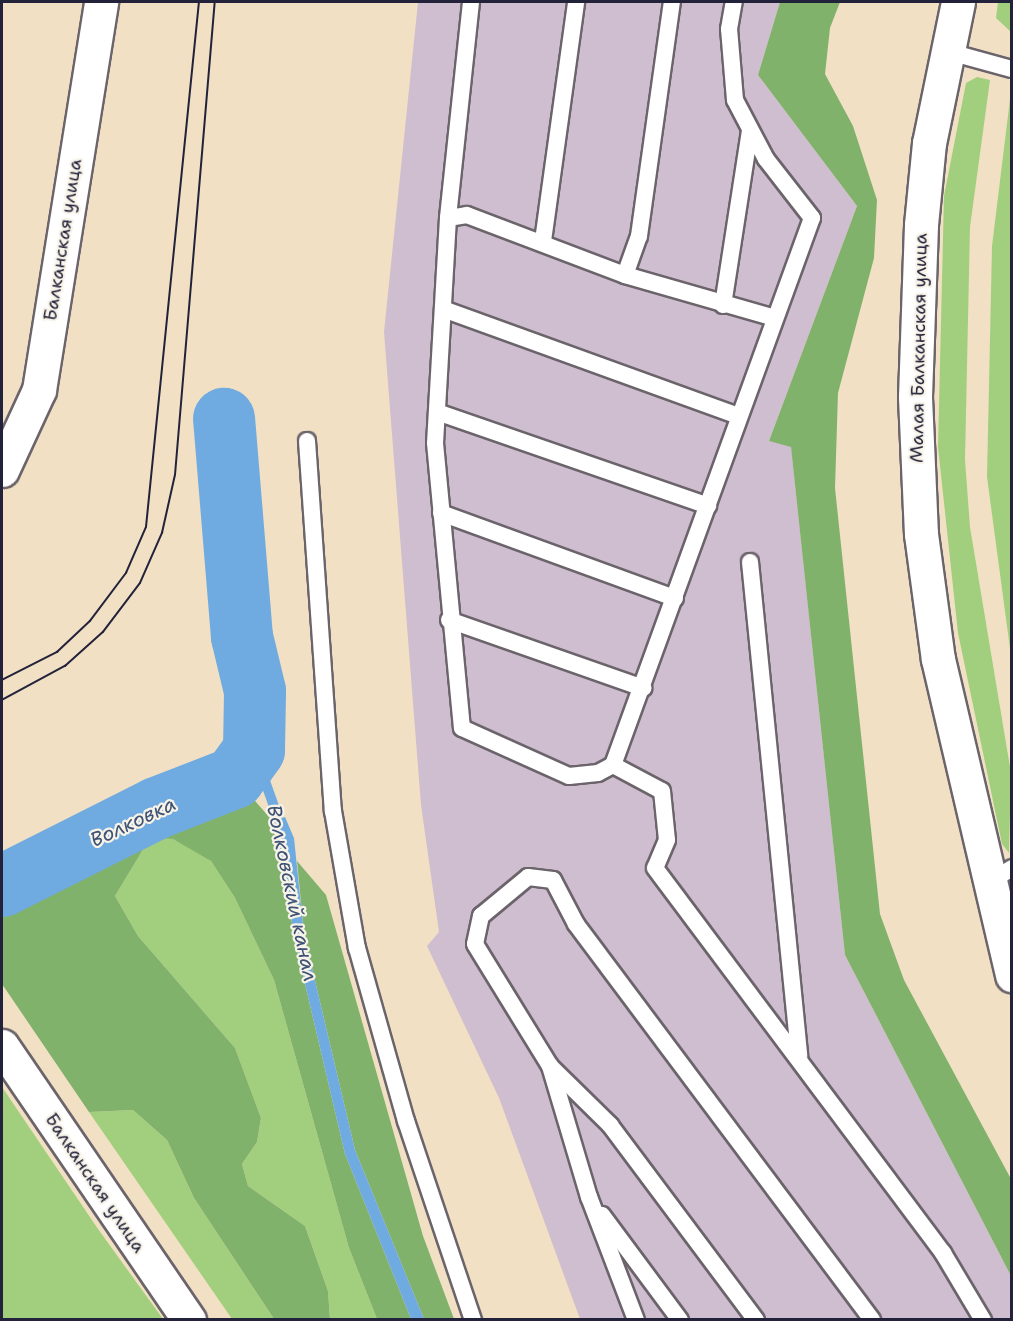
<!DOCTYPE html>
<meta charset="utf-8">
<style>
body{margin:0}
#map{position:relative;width:1013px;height:1321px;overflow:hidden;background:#f2e0c4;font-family:"Shantell Sans",sans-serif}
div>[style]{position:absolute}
.industrial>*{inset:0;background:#cfbdd0}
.green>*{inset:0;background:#a2cf7d}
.forest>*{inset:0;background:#81b26c}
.water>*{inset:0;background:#6fabe0}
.stream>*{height:10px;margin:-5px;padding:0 5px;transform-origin:5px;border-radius:5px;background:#6fabe0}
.river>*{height:62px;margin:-31px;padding:0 31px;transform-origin:31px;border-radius:31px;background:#6fabe0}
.roads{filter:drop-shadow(2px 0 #6b646b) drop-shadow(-2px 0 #6b646b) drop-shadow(0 2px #6b646b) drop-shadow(0 -2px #6b646b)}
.lane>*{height:16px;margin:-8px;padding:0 8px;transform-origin:8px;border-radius:8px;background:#fff}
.street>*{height:33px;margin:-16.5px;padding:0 16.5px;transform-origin:16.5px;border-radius:16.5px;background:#fff}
.tram>*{height:1.5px;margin:-0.75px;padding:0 0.75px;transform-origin:0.75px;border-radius:0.75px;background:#22223b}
span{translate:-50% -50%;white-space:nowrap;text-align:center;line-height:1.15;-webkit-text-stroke:4.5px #f7f3e8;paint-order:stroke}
.street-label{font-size:18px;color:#22223b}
.water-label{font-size:20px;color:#3d5275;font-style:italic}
.frame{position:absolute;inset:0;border:3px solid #22223b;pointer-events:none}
</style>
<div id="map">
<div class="industrial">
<div style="clip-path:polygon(418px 2px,780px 2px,758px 75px,857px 206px,769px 441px,791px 446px,845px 955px,1011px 1276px,1011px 1319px,580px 1319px,499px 1098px,427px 946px,439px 932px,421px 805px,384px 332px)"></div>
</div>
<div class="green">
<div style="clip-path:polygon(998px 2px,1011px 2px,1011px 32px,996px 18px)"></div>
<div style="clip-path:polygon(977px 77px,990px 80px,970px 227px,965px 460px,970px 527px,1011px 773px,1009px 853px,1002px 844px,958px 633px,938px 447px,944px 196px,966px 83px)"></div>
<div style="clip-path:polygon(1011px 91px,1012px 91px,1011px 656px,987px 477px,992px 246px)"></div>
<div style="clip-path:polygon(150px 838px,173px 839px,195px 849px,211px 861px,235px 898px,274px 980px,349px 1248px,377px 1319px,330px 1319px,328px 1291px,305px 1226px,248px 1186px,242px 1164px,257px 1142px,261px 1118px,235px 1048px,138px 936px,115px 896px)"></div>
<div style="clip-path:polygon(2px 1087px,98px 1229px,163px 1319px,2px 1319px)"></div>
<div style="clip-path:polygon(133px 1110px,167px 1140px,194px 1198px,274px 1319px,232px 1319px,89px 1112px)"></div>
</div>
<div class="forest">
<div style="clip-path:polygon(780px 2px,840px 2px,830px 28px,825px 74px,853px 126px,877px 200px,874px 258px,838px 393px,835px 488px,880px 914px,904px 980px,1011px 1179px,1011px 1276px,845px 955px,791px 447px,769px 441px,857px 206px,758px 75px)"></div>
<div style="clip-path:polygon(249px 794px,277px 826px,294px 937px,345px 1154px,411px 1319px,377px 1319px,349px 1248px,274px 980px,235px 898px,211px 861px,173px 839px,150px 838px,115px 896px,138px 936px,235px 1048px,261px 1118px,257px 1142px,242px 1164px,248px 1186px,305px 1226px,328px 1291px,330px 1319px,274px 1319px,194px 1198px,167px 1140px,133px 1110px,89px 1112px,2px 984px,2px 911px,162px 819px)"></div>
<div style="clip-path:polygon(297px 861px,326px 895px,423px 1236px,454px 1319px,424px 1319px,355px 1150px,304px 934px)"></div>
</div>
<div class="water">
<div style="clip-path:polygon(217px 763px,249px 794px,162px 819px,2px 911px,2px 868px)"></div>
<div style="clip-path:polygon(285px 817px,294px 838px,304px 934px,355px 1150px,424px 1319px,411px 1319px,345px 1154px,294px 937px,276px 821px)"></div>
</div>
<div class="stream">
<div style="left:254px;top:750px;width:87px;rotate:70.5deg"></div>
</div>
<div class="river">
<div style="left:2px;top:886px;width:174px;rotate:-26.7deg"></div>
<div style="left:157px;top:808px;width:83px;rotate:-21.3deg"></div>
<div style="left:234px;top:778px;width:34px;rotate:-54deg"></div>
<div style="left:254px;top:750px;width:59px;rotate:-89deg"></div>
<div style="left:255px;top:691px;width:56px;rotate:-103.5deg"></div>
<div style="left:242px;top:637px;width:219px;rotate:-94.7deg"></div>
</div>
<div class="roads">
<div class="lane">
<div style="left:471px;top:2px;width:217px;rotate:96.1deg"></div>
<div style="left:448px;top:218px;width:225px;rotate:93.3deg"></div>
<div style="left:435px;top:443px;width:286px;rotate:84.6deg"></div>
<div style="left:462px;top:728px;width:117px;rotate:24.2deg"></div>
<div style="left:569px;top:776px;width:29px;rotate:-6deg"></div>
<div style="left:598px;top:773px;width:17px;rotate:-28deg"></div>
<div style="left:613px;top:765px;width:582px;rotate:-70.01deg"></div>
<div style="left:812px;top:218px;width:75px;rotate:-127.9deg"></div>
<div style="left:766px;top:159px;width:67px;rotate:-117.7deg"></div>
<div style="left:735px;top:100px;width:71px;rotate:-94.8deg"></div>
<div style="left:729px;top:29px;width:27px;rotate:-80deg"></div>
<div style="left:946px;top:51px;width:68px;rotate:15.3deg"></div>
<div style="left:448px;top:218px;width:19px;rotate:-9deg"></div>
<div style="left:467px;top:215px;width:169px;rotate:20.8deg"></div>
<div style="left:625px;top:275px;width:156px;rotate:16deg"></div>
<div style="left:543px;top:241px;width:241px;rotate:-82.1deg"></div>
<div style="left:625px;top:275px;width:41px;rotate:-70.3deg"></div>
<div style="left:639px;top:236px;width:236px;rotate:-82deg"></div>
<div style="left:723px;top:305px;width:177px;rotate:-81.2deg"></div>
<div style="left:443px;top:309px;width:315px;rotate:19.9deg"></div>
<div style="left:437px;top:412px;width:287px;rotate:19.1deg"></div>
<div style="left:307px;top:441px;width:371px;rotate:86deg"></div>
<div style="left:333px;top:811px;width:139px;rotate:80.1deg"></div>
<div style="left:357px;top:948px;width:180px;rotate:74.2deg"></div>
<div style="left:406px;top:1121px;width:210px;rotate:71.4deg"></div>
<div style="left:441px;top:513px;width:249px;rotate:20deg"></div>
<div style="left:750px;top:562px;width:496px;rotate:84.3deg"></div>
<div style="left:449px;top:620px;width:206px;rotate:19.3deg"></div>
<div style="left:613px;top:765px;width:55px;rotate:28deg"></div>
<div style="left:662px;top:791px;width:49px;rotate:84.2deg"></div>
<div style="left:667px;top:840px;width:30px;rotate:113deg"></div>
<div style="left:655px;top:868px;width:481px;rotate:53.2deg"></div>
<div style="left:943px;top:1253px;width:78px;rotate:59.2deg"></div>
<div style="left:988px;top:883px;width:28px;rotate:-32deg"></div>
<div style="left:551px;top:1067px;width:83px;rotate:44.5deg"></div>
<div style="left:610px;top:1125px;width:244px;rotate:53.2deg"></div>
<div style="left:602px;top:1215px;width:131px;rotate:53.4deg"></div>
<div style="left:636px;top:1320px;width:132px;rotate:-110.9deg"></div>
<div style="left:589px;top:1197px;width:137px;rotate:-106.6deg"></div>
<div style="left:550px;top:1066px;width:143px;rotate:-121.6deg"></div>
<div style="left:475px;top:944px;width:29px;rotate:-78deg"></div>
<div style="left:481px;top:916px;width:61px;rotate:-39.7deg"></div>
<div style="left:528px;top:877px;width:25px;rotate:7deg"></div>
<div style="left:553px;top:880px;width:50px;rotate:62.4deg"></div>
<div style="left:576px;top:924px;width:494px;rotate:53.2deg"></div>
</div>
<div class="street">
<div style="left:958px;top:2px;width:144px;rotate:101.6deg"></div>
<div style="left:929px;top:143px;width:82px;rotate:95.6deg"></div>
<div style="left:921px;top:225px;width:172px;rotate:92deg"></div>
<div style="left:915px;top:397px;width:137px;rotate:87.5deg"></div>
<div style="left:921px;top:534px;width:126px;rotate:82.3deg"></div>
<div style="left:938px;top:659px;width:325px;rotate:76.8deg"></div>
<div style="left:2px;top:470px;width:88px;rotate:-65.2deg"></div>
<div style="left:39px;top:390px;width:393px;rotate:-80.9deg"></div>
<div style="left:2px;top:1046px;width:332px;rotate:55.7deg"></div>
</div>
</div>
<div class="tram">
<div style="left:2px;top:680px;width:62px;rotate:-27deg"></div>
<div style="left:57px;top:652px;width:45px;rotate:-43.2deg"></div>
<div style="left:90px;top:621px;width:60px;rotate:-53.1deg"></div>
<div style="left:126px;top:573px;width:50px;rotate:-66.5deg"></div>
<div style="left:146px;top:527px;width:528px;rotate:-84.24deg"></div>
<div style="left:2px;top:700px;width:72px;rotate:-28.4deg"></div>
<div style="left:65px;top:666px;width:51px;rotate:-41.8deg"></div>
<div style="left:103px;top:632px;width:61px;rotate:-52.9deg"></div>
<div style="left:140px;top:583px;width:55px;rotate:-66.3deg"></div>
<div style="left:162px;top:533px;width:59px;rotate:-77.4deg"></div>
<div style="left:175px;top:475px;width:475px;rotate:-85.2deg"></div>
</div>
<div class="street-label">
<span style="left:63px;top:240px;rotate:-81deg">Балканская улица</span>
<span style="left:919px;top:348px;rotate:-89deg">Малая Балканская улица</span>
<span style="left:95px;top:1183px;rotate:56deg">Балканская улица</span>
</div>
<div class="water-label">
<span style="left:133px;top:822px;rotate:-25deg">Волковка</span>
<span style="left:292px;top:893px;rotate:78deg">Волковский канал</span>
</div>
<div class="frame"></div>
</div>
